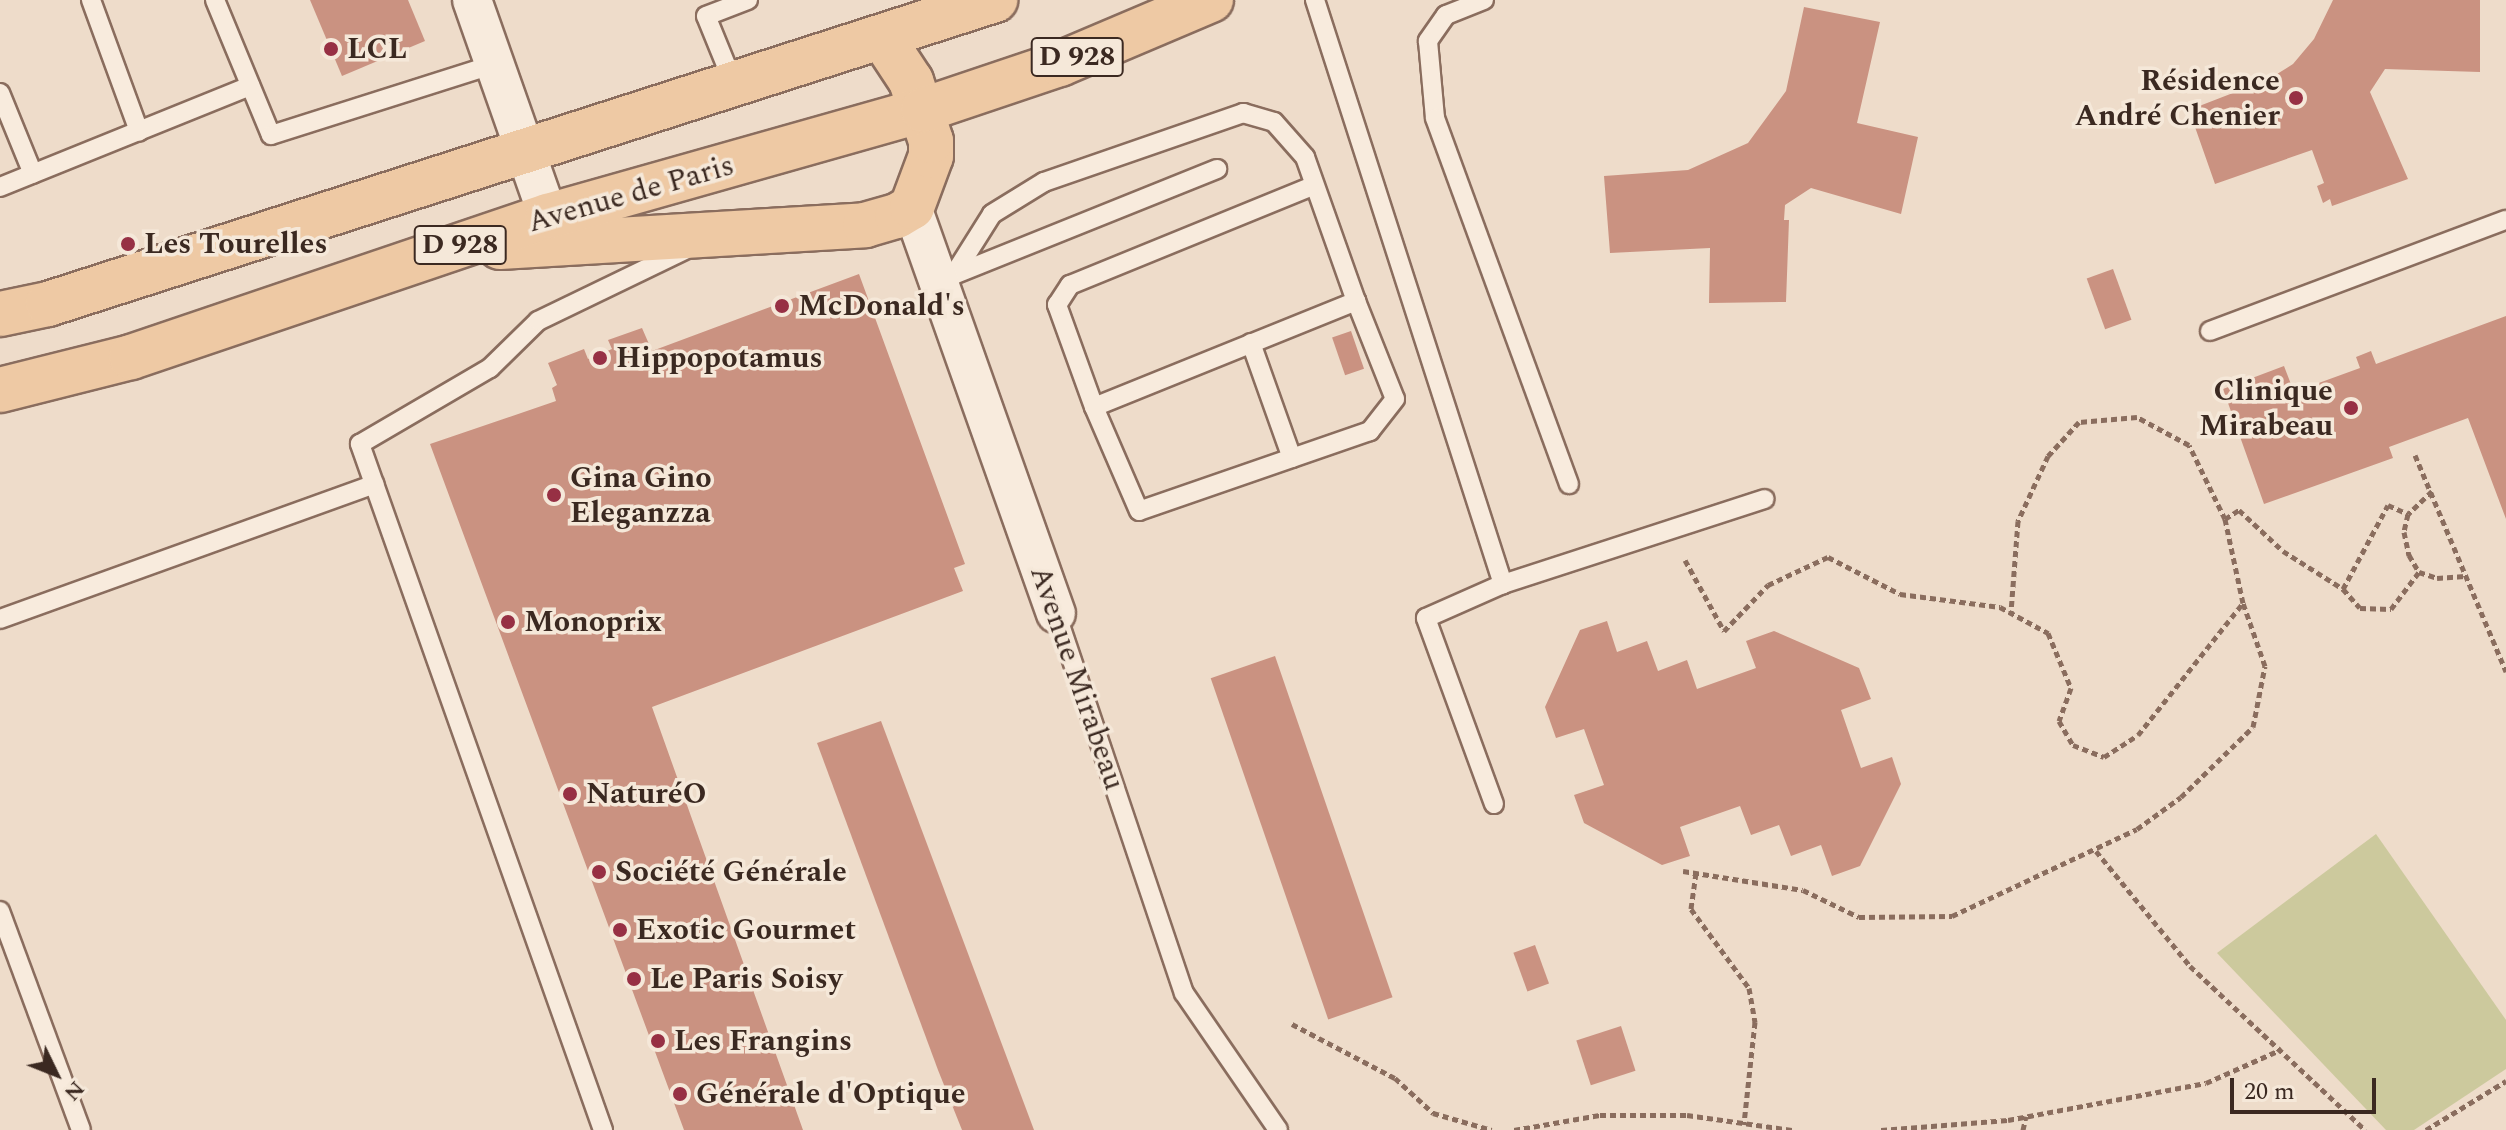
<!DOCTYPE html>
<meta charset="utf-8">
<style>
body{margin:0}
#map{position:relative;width:2506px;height:1130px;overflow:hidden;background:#eedcca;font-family:Spectral,serif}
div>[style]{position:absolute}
.green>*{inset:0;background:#ccc99d}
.building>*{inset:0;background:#ca9281;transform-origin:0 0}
.path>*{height:5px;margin-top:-2.5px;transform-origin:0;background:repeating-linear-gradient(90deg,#8a6d5e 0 6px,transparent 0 10px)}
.roads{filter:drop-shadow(2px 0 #8a6d5e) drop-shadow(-2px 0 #8a6d5e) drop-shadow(0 2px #8a6d5e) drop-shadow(0 -2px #8a6d5e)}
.lane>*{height:18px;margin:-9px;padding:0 9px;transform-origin:9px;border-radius:9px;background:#f8ebdd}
.street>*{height:38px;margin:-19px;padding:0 19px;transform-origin:19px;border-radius:19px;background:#f8ebdd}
.primary>*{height:44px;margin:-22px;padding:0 22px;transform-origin:22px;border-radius:22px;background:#eec9a4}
.dots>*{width:22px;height:22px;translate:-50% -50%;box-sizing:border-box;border:4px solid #f5e8d9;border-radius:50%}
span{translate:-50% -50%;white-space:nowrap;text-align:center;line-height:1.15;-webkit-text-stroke:7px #f5e8d9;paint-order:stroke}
.shield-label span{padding:2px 6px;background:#f5e8d9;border:2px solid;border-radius:6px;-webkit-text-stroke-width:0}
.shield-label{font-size:28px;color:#3b2921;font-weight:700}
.poi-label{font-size:30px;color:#3b2921;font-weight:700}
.left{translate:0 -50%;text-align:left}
.right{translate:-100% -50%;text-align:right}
.street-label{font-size:30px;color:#3b2921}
.north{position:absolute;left:16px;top:1034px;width:80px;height:80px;-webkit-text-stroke:6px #f5e8d9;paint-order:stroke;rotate:133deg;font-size:22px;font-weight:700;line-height:32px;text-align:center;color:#3b2921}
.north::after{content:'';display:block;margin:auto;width:28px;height:36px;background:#3b2921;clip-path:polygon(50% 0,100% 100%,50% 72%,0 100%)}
.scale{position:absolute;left:2230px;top:1078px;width:146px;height:36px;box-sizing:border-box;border:4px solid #3b2921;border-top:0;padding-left:10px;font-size:24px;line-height:28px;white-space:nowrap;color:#3b2921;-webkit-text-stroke:6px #f5e8d9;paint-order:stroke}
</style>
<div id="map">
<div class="green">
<div style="clip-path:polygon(2376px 834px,2506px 1020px,2506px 1069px,2414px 1130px,2386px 1130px,2217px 953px)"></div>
</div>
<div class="building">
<div style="clip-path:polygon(310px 0,408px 0,425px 41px,342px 76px)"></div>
<div style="clip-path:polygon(2333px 0,2480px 0,2480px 72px,2385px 69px,2370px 92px,2408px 179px,2332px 206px,2330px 199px,2323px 203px,2317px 186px,2324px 183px,2312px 150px,2215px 184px,2189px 110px,2269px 79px,2293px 64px,2314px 39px)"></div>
<div style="clip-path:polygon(1804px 7px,1880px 22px,1857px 123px,1918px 137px,1901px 214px,1811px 188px,1785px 205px,1784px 220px,1789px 220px,1786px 302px,1709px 303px,1710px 248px,1610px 253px,1604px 176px,1688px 170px,1748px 143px,1786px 91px)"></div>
<div style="left:2113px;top:269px;width:54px;height:28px;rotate:70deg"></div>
<div style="clip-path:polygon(859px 274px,965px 564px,954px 568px,963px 591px,652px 707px,803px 1130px,684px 1130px,430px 444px,556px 401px,552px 388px,557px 385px,548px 363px,584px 349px,588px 359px,612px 349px,608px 340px,642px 328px,652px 351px)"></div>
<div style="clip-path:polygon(2506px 316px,2506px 519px,2468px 418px,2389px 447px,2393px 458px,2264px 504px,2223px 389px,2284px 366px,2294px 392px,2360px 368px,2356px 357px,2371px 351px,2376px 364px)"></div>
<div style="left:1351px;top:331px;width:40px;height:20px;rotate:71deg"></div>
<div style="clip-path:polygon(1607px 621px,1617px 652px,1647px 641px,1658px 671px,1687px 660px,1697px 689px,1756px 668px,1746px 641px,1774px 631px,1859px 668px,1871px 699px,1841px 710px,1861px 768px,1892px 757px,1901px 784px,1860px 866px,1832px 876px,1821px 845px,1791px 856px,1779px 825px,1751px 835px,1740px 806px,1680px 827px,1690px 856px,1662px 865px,1584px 823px,1574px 795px,1604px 785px,1584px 729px,1556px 738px,1545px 707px,1580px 630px)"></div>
<div style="left:1275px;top:656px;width:361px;height:68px;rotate:71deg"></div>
<div style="clip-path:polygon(881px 721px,1034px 1130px,962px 1130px,938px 1070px,817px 743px)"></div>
<div style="left:1535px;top:945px;width:41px;height:23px;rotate:70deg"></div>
<div style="left:1621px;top:1026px;width:47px;height:47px;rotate:72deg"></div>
</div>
<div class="path">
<div style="left:2415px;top:455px;width:235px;rotate:67.2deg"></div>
<div style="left:2432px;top:491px;width:33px;rotate:136deg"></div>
<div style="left:2408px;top:514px;width:18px;rotate:103deg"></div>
<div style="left:2404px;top:532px;width:24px;rotate:78deg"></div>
<div style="left:2409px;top:555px;width:20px;rotate:60deg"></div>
<div style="left:2419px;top:572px;width:19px;rotate:18deg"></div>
<div style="left:2437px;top:578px;width:28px;rotate:-4deg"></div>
<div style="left:2225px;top:519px;width:17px;rotate:-33deg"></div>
<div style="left:2239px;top:510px;width:60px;rotate:43deg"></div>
<div style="left:2283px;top:551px;width:71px;rotate:32.3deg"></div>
<div style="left:2343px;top:589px;width:25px;rotate:48deg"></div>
<div style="left:2360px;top:608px;width:31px;rotate:2deg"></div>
<div style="left:2391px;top:609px;width:46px;rotate:-52.9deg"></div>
<div style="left:1685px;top:560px;width:81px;rotate:61.2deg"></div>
<div style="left:1724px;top:631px;width:64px;rotate:-46.3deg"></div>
<div style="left:1768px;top:585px;width:66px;rotate:-25deg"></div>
<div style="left:1828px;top:557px;width:81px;rotate:27.2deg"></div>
<div style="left:1900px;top:594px;width:101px;rotate:7.4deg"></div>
<div style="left:2000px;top:607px;width:55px;rotate:28.4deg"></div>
<div style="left:2048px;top:633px;width:60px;rotate:67.3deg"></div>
<div style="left:2071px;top:688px;width:35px;rotate:110deg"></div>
<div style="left:2059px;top:721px;width:28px;rotate:60deg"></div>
<div style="left:2073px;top:745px;width:33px;rotate:21deg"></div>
<div style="left:2104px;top:757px;width:40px;rotate:-32.9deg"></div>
<div style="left:2138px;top:735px;width:169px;rotate:-51.5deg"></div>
<div style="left:2343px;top:589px;width:95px;rotate:-61.8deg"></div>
<div style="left:2388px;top:505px;width:22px;rotate:24deg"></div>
<div style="left:2096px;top:851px;width:149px;rotate:50.7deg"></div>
<div style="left:2190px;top:966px;width:240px;rotate:43.1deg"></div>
<div style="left:1683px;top:871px;width:121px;rotate:9deg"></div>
<div style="left:1803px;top:890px;width:62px;rotate:25.7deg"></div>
<div style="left:1859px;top:917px;width:93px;rotate:-0.6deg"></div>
<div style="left:1952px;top:916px;width:204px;rotate:-25.2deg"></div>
<div style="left:2137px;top:829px;width:54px;rotate:-36deg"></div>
<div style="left:2181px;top:797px;width:100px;rotate:-44.2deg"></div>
<div style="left:2253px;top:727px;width:62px;rotate:-78.9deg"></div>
<div style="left:2265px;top:666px;width:67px;rotate:-109.2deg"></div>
<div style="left:2243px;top:603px;width:86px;rotate:-102.1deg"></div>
<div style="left:2225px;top:519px;width:82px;rotate:-115.9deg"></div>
<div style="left:2189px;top:445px;width:59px;rotate:-151.7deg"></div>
<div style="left:2137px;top:417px;width:58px;rotate:175.1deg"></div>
<div style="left:2079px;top:422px;width:46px;rotate:132.4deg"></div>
<div style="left:2048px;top:456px;width:72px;rotate:114.8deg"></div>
<div style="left:2018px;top:521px;width:92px;rotate:94.4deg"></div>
<div style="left:1696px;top:873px;width:36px;rotate:98deg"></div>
<div style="left:1691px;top:909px;width:98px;rotate:53.7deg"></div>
<div style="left:1749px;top:988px;width:35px;rotate:80deg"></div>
<div style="left:1755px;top:1022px;width:103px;rotate:96.2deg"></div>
<div style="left:1292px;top:1024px;width:116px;rotate:27.7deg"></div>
<div style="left:1395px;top:1078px;width:52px;rotate:42.6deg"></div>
<div style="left:1433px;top:1113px;width:61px;rotate:16.1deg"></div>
<div style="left:1514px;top:1130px;width:87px;rotate:-9.9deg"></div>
<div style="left:1600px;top:1115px;width:87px"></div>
<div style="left:1687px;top:1115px;width:106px;rotate:8.1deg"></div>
<div style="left:1881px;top:1130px;width:127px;rotate:-4.5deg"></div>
<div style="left:2008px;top:1120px;width:201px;rotate:-10.6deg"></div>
<div style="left:2206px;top:1083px;width:83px;rotate:-24.1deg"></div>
<div style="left:2023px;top:1130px;width:14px;rotate:-78deg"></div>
<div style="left:2426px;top:1130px;width:94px;rotate:-31.5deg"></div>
</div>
<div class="roads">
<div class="lane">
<div style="left:91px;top:0;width:140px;rotate:69.9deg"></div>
<div style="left:215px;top:0;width:146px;rotate:67.5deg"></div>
<div style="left:271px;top:135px;width:235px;rotate:-17.6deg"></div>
<div style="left:1315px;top:0;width:614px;rotate:72.16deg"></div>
<div style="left:1503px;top:584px;width:275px;rotate:-18deg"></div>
<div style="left:1484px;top:0;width:41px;rotate:158.5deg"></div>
<div style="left:1446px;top:15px;width:32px;rotate:125deg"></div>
<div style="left:1428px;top:41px;width:77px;rotate:84.8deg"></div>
<div style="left:1435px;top:118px;width:390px;rotate:69.9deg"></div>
<div style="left:733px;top:82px;width:71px;rotate:-112.2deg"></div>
<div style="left:706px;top:16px;width:45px;rotate:-20.9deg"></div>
<div style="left:0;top:93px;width:87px;rotate:67.8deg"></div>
<div style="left:0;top:187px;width:270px;rotate:-22deg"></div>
<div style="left:951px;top:276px;width:287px;rotate:-21.9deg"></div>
<div style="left:953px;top:276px;width:73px;rotate:-57.8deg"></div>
<div style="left:992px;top:214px;width:61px;rotate:-31.6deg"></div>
<div style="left:1044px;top:182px;width:211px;rotate:-19.1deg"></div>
<div style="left:1243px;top:113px;width:32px;rotate:16deg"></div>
<div style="left:1274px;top:122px;width:47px;rotate:48.5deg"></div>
<div style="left:1305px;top:157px;width:153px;rotate:70.5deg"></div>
<div style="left:2210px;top:331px;width:316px;rotate:-20.6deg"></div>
<div style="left:1251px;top:343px;width:122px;rotate:70.4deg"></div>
<div style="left:1094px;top:407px;width:283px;rotate:-22deg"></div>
<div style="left:1356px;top:301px;width:105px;rotate:68.3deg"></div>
<div style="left:1395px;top:399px;width:41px;rotate:128deg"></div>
<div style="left:1370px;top:431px;width:244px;rotate:160.9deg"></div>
<div style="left:1139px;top:511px;width:113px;rotate:-113.4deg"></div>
<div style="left:1094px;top:407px;width:109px;rotate:-109.9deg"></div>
<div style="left:1057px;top:305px;width:24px;rotate:-57deg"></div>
<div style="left:1070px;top:285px;width:262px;rotate:-22.2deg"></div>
<div style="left:1056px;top:613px;width:401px;rotate:71.4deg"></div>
<div style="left:1184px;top:993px;width:166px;rotate:55.5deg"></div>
<div style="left:0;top:619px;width:398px;rotate:-19.8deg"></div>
<div style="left:1494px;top:804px;width:198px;rotate:-110.1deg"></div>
<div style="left:1426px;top:618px;width:84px;rotate:-23.8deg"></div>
<div style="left:0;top:911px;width:233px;rotate:69.7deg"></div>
<div style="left:603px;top:1130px;width:728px;rotate:-109.51deg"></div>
<div style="left:360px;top:444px;width:151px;rotate:-30.3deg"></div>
<div style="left:490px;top:368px;width:67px;rotate:-44.4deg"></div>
<div style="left:538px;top:321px;width:163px;rotate:-25.8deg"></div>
</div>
<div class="street">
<div style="left:472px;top:0;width:229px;rotate:70.6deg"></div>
<div style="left:912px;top:207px;width:431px;rotate:70.5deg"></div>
</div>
<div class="primary">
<div style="left:500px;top:247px;width:366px;rotate:-3.4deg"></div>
<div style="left:865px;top:225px;width:33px;rotate:-16deg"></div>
<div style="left:897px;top:216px;width:17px;rotate:-31deg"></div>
<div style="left:912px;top:207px;width:54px;rotate:-69.6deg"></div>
<div style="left:931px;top:156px;width:15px;rotate:-90deg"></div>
<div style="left:931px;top:141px;width:63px;rotate:-108.4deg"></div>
<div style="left:911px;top:81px;width:53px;rotate:-123.4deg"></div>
<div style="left:0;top:314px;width:49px;rotate:-11.8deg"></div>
<div style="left:48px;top:304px;width:995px;rotate:-17.8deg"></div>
<div style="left:0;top:390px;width:135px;rotate:-14.1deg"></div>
<div style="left:131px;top:357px;width:440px;rotate:-18.7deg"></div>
<div style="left:548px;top:216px;width:390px;rotate:-15.8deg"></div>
<div style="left:923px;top:110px;width:145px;rotate:-18.6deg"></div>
<div style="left:1060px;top:64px;width:164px;rotate:-23deg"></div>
</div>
</div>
<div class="dots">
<div style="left:331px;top:49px;background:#973044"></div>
<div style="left:2296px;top:98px;background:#973044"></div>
<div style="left:128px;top:244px;background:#973044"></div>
<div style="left:782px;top:306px;background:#973044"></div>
<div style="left:600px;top:358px;background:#973044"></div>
<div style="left:2351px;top:408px;background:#973044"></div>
<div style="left:554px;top:495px;background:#973044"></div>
<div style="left:508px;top:622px;background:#973044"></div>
<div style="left:570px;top:794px;background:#973044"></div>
<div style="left:599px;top:872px;background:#973044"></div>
<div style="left:620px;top:930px;background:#973044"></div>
<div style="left:634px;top:979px;background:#973044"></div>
<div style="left:658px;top:1041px;background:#973044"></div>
<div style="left:680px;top:1094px;background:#973044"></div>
</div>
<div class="shield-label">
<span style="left:1077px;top:57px">D 928</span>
<span style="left:460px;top:245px">D 928</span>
</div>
<div class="poi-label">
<span class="left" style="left:347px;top:49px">LCL</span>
<span class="right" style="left:2280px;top:98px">Résidence<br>André Chenier</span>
<span class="left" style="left:144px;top:244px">Les Tourelles</span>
<span class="left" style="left:798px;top:306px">McDonald's</span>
<span class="left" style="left:616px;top:358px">Hippopotamus</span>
<span class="right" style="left:2333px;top:408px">Clinique<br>Mirabeau</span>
<span class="left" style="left:570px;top:495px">Gina Gino<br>Eleganzza</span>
<span class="left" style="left:524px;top:622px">Monoprix</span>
<span class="left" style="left:586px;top:794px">NaturéO</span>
<span class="left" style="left:615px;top:872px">Société Générale</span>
<span class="left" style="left:636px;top:930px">Exotic Gourmet</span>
<span class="left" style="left:650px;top:979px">Le Paris Soisy</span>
<span class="left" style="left:674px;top:1041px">Les Frangins</span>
<span class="left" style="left:696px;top:1094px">Générale d'Optique</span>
</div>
<div class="street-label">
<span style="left:631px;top:194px;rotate:-16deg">Avenue de Paris</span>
<span style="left:1077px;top:678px;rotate:71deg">Avenue Mirabeau</span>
</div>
<div class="north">N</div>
<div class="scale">20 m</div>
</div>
